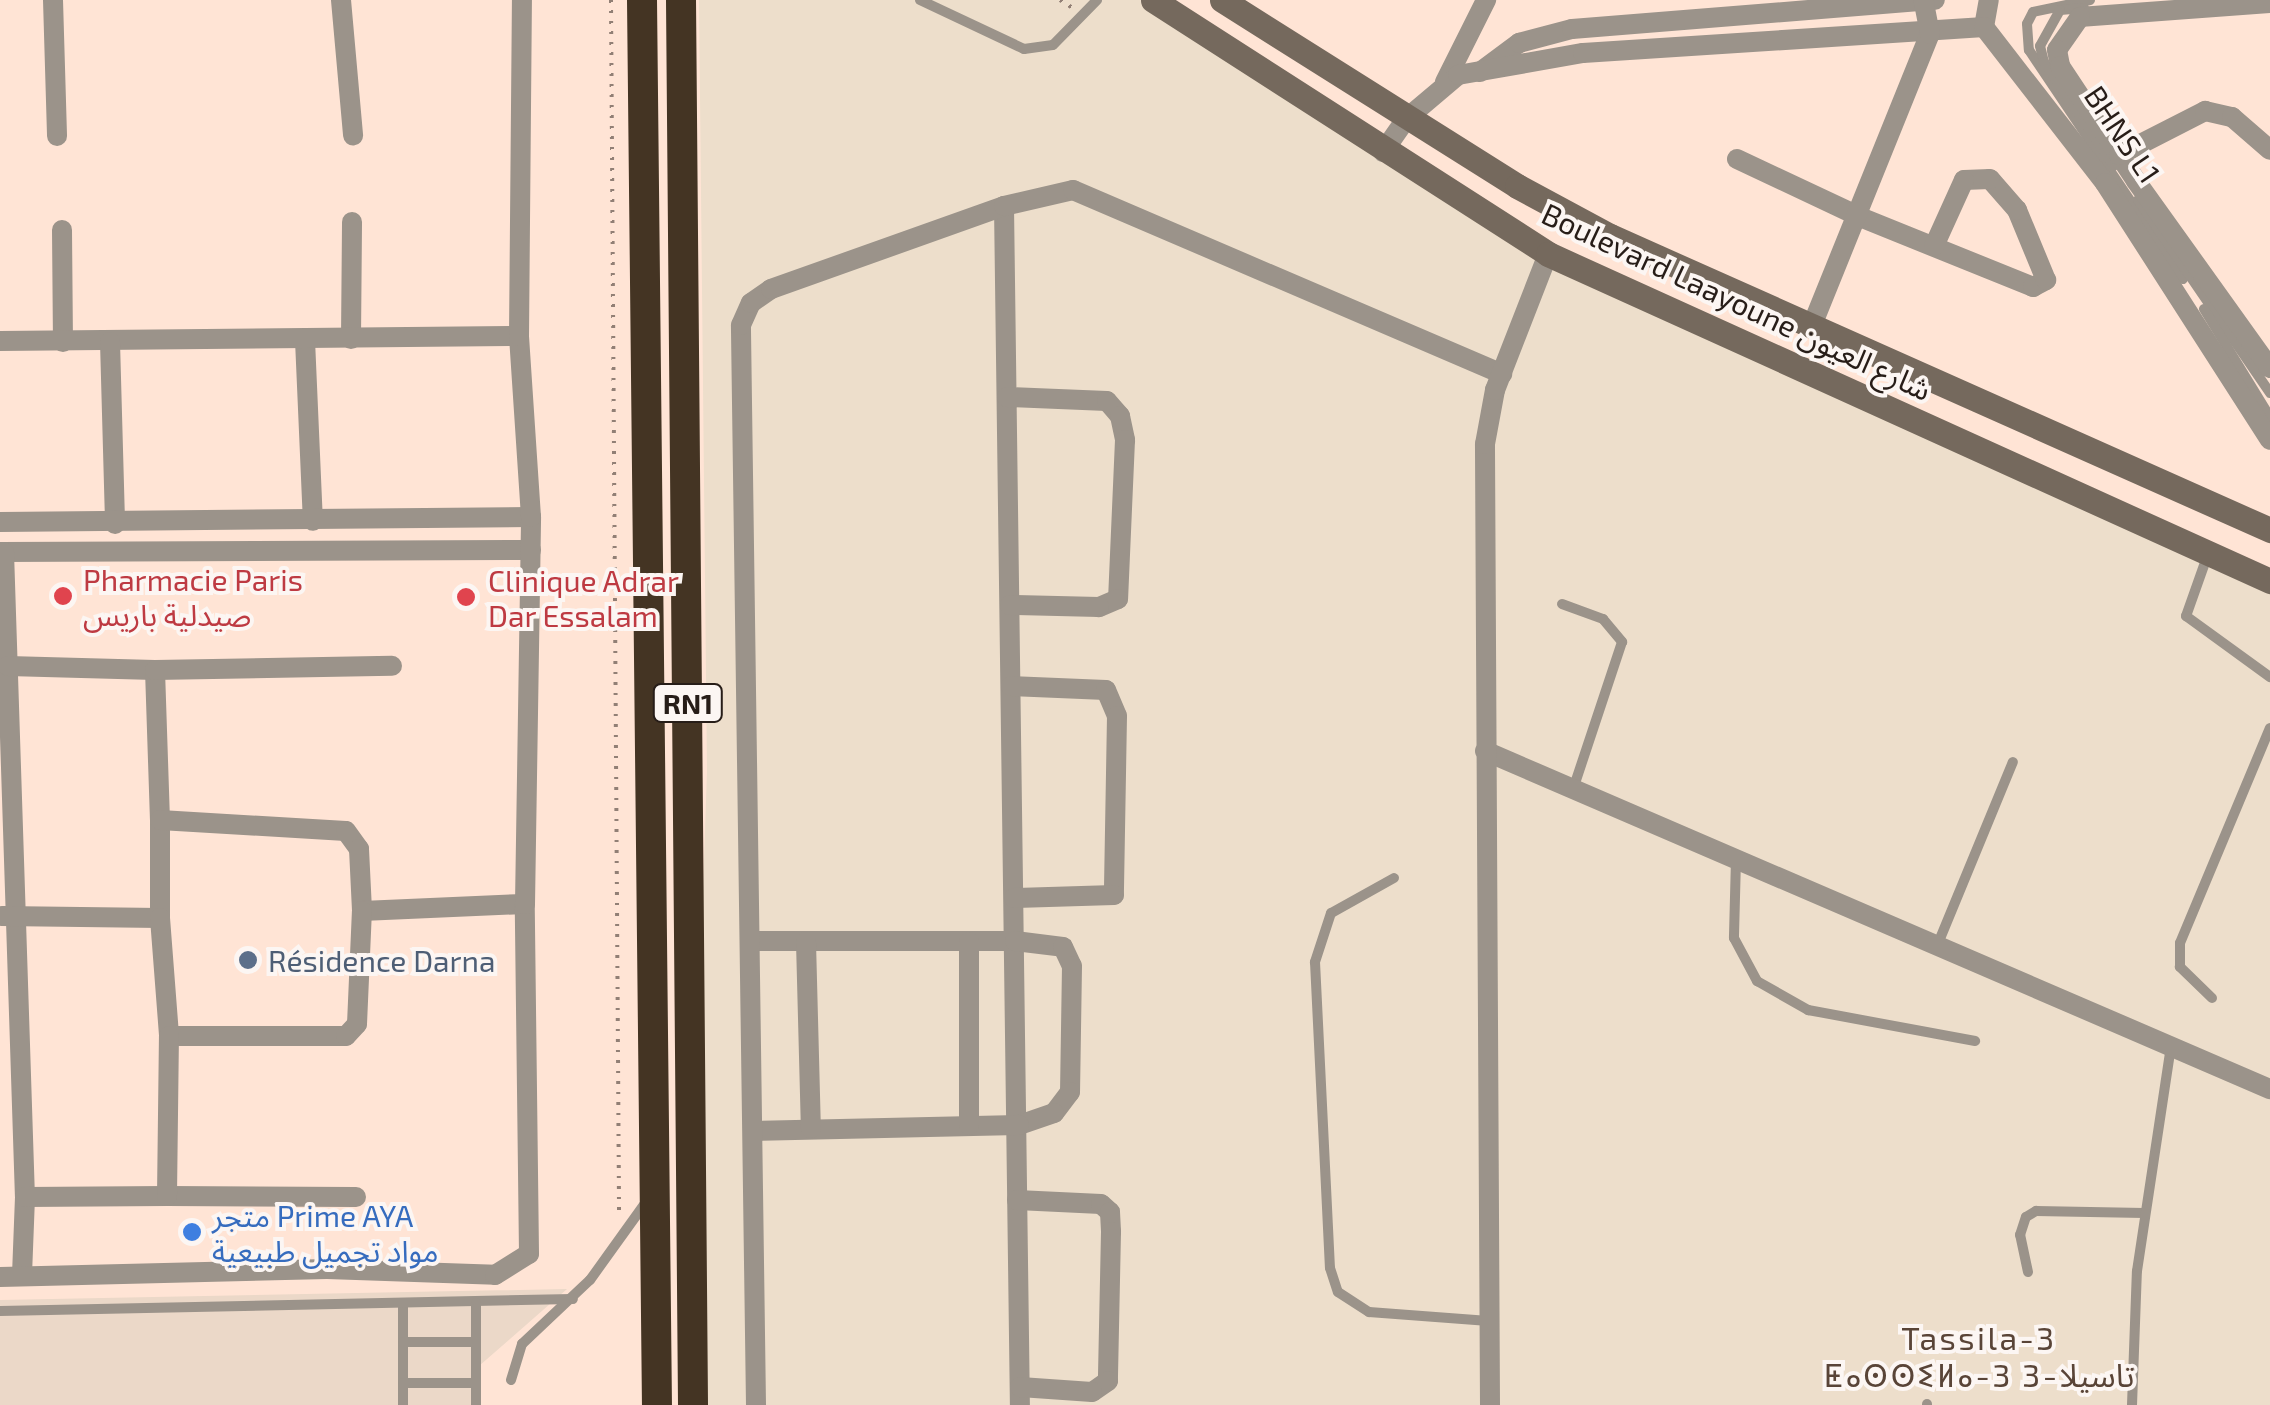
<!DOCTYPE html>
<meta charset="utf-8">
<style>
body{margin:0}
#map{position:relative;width:2270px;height:1405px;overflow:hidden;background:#ffe4d5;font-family:"Exo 2","Noto Sans Arabic","Noto Sans Tifinagh",sans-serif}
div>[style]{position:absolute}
.commercial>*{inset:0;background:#ebd8c8}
.industrial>*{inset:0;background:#eddecb}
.path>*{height:4px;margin-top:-2px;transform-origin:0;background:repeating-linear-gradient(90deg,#917f75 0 2.5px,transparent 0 10.5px)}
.lane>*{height:10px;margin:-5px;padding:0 5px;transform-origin:5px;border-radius:5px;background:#9b938a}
.street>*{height:20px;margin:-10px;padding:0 10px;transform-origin:10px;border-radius:10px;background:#9b938a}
.secondary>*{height:25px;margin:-12.5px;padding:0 12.5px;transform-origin:12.5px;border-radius:12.5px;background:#75695d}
.highway>*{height:30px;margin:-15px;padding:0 15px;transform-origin:15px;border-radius:15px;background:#443423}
.dots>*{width:28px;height:28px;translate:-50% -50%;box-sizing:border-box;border:5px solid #fcf6f3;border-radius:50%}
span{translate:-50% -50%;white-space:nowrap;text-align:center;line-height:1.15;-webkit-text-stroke:8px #fcf6f3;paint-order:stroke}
.shield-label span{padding:2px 8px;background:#fcf6f3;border:2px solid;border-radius:8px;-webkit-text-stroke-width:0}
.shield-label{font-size:28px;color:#271d18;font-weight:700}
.street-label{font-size:30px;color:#271d18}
.health-label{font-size:30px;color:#be3a42}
.left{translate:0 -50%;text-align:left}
.service-label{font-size:30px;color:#4e5e75}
.shop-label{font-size:30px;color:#366cbe}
.neighbourhood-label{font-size:32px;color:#594437;letter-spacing:2.5px}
</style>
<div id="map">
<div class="commercial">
<div style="clip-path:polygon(567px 1289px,479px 1366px,480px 1405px,0 1405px,0 1300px)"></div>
</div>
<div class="industrial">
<div style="clip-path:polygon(699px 0,1152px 0,1560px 259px,2270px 570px,2270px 1405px,686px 1405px,707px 771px)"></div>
</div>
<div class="path">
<div style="left:611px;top:0;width:1216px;rotate:89.62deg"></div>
<div style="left:1060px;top:0;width:15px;rotate:32deg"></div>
</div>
<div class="lane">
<div style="left:920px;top:0;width:115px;rotate:25.2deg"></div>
<div style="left:1024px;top:49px;width:29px;rotate:-8deg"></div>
<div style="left:1053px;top:45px;width:63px;rotate:-45.6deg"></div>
<div style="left:2090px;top:0;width:58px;rotate:168.1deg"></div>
<div style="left:2033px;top:12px;width:13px;rotate:117deg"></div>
<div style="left:2027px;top:24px;width:26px;rotate:86deg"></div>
<div style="left:2029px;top:50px;width:276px;rotate:56.1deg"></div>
<div style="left:2084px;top:8px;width:24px;rotate:175deg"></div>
<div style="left:2060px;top:10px;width:41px;rotate:119.1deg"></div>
<div style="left:2040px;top:46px;width:16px;rotate:76deg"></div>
<div style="left:2044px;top:62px;width:125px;rotate:56.1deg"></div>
<div style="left:2138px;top:200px;width:234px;rotate:55.6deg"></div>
<div style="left:2204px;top:309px;width:127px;rotate:58.6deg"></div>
<div style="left:2208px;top:554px;width:66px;rotate:109.5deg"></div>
<div style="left:2186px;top:616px;width:104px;rotate:36deg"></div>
<div style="left:1562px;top:604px;width:44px;rotate:20.1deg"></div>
<div style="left:1603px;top:619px;width:30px;rotate:50deg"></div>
<div style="left:1622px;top:642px;width:155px;rotate:108.4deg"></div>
<div style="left:1736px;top:859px;width:79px;rotate:91.5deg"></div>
<div style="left:1734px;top:938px;width:49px;rotate:61.9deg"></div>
<div style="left:1757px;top:981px;width:59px;rotate:29.6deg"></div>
<div style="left:1808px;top:1010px;width:170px;rotate:10.5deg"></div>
<div style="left:1394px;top:878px;width:72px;rotate:150.9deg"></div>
<div style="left:1331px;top:913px;width:52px;rotate:108.1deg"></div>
<div style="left:1315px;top:962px;width:306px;rotate:87.2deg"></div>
<div style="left:1330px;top:1268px;width:25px;rotate:72deg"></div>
<div style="left:1338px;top:1292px;width:37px;rotate:33deg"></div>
<div style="left:1369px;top:1312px;width:120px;rotate:4.3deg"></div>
<div style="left:1937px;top:946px;width:199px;rotate:-67.6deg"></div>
<div style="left:2212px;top:998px;width:45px;rotate:-135.9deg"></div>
<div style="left:2180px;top:967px;width:24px;rotate:-90deg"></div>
<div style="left:2180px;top:943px;width:233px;rotate:-67.3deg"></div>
<div style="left:2028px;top:1272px;width:38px;rotate:-102deg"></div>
<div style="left:2020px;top:1235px;width:19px;rotate:-72deg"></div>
<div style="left:2026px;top:1217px;width:12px;rotate:-31deg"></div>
<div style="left:2036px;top:1211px;width:108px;rotate:1.1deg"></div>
<div style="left:403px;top:1304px;width:101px;rotate:90deg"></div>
<div style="left:0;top:1311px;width:573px;rotate:-1.2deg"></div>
<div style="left:403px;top:1342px;width:73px"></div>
<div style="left:511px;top:1380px;width:38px;rotate:-73deg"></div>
<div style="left:522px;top:1344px;width:93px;rotate:-43.3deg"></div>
<div style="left:590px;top:1280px;width:96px;rotate:-54.3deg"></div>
<div style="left:403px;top:1383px;width:73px"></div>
<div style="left:476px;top:1405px;width:102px;rotate:-90deg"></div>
<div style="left:1927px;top:1405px;width:1px;rotate:-90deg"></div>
<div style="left:2132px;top:1405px;width:134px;rotate:-87.9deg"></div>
<div style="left:2137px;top:1271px;width:227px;rotate:-81.4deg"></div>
</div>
<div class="street">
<div style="left:53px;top:0;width:136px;rotate:88.3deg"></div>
<div style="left:341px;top:0;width:136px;rotate:84.9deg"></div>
<div style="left:2270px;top:3px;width:191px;rotate:175.8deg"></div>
<div style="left:2080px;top:17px;width:40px;rotate:124.9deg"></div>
<div style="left:2057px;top:50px;width:16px;rotate:79deg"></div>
<div style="left:2060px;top:66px;width:138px;rotate:56.5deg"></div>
<div style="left:2136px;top:181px;width:230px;rotate:54.4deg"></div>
<div style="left:1984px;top:27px;width:27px;rotate:-80deg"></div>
<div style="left:1480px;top:72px;width:49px;rotate:-36.6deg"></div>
<div style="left:1519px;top:43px;width:55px;rotate:-14.8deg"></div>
<div style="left:1572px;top:29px;width:364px;rotate:-4.6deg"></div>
<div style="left:1445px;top:82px;width:92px;rotate:-63.4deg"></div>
<div style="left:1383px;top:152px;width:40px;rotate:-55.1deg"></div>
<div style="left:1406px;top:119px;width:68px;rotate:-40.2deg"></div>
<div style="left:1458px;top:75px;width:127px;rotate:-10deg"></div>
<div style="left:1583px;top:53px;width:402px;rotate:-3.7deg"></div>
<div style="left:1984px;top:27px;width:197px;rotate:52.2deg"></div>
<div style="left:2105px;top:183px;width:305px;rotate:57.3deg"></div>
<div style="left:2119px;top:155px;width:97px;rotate:-27.1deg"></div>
<div style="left:2205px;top:111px;width:28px;rotate:13deg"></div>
<div style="left:2232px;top:117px;width:50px;rotate:41deg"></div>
<div style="left:1737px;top:159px;width:136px;rotate:25.2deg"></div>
<div style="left:1860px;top:217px;width:187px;rotate:22deg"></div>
<div style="left:2033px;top:287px;width:15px;rotate:-28deg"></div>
<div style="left:2046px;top:280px;width:76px;rotate:-112.5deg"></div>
<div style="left:2017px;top:210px;width:41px;rotate:-131.1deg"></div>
<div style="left:1990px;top:179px;width:26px;rotate:178deg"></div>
<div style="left:1964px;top:180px;width:72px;rotate:114.4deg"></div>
<div style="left:1004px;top:206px;width:1199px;rotate:89.24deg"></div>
<div style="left:62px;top:230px;width:112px;rotate:89.5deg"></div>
<div style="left:1811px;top:328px;width:317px;rotate:-68deg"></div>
<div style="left:1930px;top:34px;width:33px;rotate:-101deg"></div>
<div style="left:351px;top:339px;width:117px;rotate:-89.5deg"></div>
<div style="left:305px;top:340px;width:181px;rotate:87.5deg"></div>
<div style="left:0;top:341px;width:519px;rotate:-0.55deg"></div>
<div style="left:110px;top:342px;width:182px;rotate:88.4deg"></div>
<div style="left:1007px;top:397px;width:100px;rotate:2.3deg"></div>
<div style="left:1107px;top:401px;width:20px;rotate:49deg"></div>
<div style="left:1120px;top:416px;width:25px;rotate:78deg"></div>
<div style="left:1125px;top:440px;width:159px;rotate:92.5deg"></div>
<div style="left:1118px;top:599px;width:21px;rotate:157deg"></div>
<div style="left:1099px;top:607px;width:89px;rotate:-178.7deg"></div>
<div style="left:0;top:522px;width:531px;rotate:-0.54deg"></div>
<div style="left:0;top:552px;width:531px;rotate:-0.22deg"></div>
<div style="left:4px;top:552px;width:645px;rotate:88.14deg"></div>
<div style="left:25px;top:1197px;width:79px;rotate:92.2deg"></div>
<div style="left:8px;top:666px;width:147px;rotate:1.6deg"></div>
<div style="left:155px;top:670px;width:150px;rotate:88.1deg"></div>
<div style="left:155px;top:670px;width:237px;rotate:-1deg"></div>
<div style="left:1011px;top:686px;width:95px;rotate:2.4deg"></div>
<div style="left:1106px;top:690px;width:28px;rotate:67deg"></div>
<div style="left:1117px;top:716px;width:179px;rotate:91deg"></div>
<div style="left:1114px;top:895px;width:100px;rotate:178.3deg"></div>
<div style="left:1485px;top:751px;width:855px;rotate:23.3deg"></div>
<div style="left:2px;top:916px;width:158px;rotate:0.7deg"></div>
<div style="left:160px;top:918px;width:98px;rotate:-90deg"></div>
<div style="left:160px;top:820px;width:186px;rotate:3.4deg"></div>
<div style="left:346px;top:831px;width:22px;rotate:54deg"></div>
<div style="left:359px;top:849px;width:62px;rotate:87.2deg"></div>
<div style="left:362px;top:911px;width:163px;rotate:-2.5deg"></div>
<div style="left:160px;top:918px;width:118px;rotate:85.6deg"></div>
<div style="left:169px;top:1036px;width:177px"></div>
<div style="left:346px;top:1036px;width:16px;rotate:-47deg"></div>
<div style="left:357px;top:1024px;width:113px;rotate:-87.5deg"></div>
<div style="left:753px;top:941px;width:262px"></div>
<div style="left:1015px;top:941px;width:48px;rotate:7.1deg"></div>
<div style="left:1063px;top:947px;width:21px;rotate:65deg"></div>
<div style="left:1072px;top:966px;width:126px;rotate:90.9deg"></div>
<div style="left:1070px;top:1092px;width:26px;rotate:127deg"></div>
<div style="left:1054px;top:1113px;width:37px;rotate:161deg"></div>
<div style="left:1019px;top:1125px;width:265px;rotate:178.7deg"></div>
<div style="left:806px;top:942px;width:186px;rotate:88.5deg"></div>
<div style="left:969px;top:942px;width:183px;rotate:90deg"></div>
<div style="left:167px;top:1196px;width:189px;rotate:0.3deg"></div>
<div style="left:25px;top:1197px;width:142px;rotate:-0.4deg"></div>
<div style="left:167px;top:1196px;width:160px;rotate:-89.3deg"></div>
<div style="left:1017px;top:1200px;width:84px;rotate:2.7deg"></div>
<div style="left:1101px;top:1204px;width:12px;rotate:42deg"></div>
<div style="left:1110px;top:1212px;width:20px;rotate:87deg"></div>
<div style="left:1111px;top:1232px;width:149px;rotate:91.2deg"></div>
<div style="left:1108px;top:1381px;width:19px;rotate:145deg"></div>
<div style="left:1092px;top:1392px;width:72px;rotate:-176deg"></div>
<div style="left:0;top:1277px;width:327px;rotate:-1.4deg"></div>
<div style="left:327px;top:1269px;width:168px;rotate:2deg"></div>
<div style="left:495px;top:1275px;width:40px;rotate:-32deg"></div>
<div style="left:529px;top:1254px;width:350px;rotate:-90.7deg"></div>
<div style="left:525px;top:904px;width:387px;rotate:-89.1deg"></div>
<div style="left:531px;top:517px;width:181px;rotate:-93.8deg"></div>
<div style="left:519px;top:336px;width:336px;rotate:-89.5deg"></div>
<div style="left:756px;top:1405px;width:1080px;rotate:-90.8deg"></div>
<div style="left:741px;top:325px;width:24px;rotate:-66deg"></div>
<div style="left:751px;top:303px;width:24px;rotate:-35deg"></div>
<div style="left:771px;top:289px;width:247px;rotate:-19.6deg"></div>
<div style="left:1004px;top:206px;width:71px;rotate:-13.1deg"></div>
<div style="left:1073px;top:190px;width:467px;rotate:23.2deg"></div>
<div style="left:1490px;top:1405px;width:961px;rotate:-90.3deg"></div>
<div style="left:1485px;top:444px;width:55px;rotate:-79.5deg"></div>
<div style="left:1495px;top:390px;width:146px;rotate:-68.7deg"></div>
</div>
<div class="secondary">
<div style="left:1153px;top:0;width:470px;rotate:32.7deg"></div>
<div style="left:1548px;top:254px;width:793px;rotate:24.37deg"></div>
<div style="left:1222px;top:0;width:349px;rotate:32.2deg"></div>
<div style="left:1517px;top:186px;width:106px;rotate:28.3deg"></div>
<div style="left:1610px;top:236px;width:723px;rotate:24.01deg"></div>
</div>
<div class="highway">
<div style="left:642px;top:0;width:1405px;rotate:89.39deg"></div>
<div style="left:681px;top:0;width:1405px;rotate:89.51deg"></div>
</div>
<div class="dots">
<div style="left:63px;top:596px;background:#e0444e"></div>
<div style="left:466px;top:597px;background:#e0444e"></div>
<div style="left:248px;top:960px;background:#5c6f8a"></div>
<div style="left:192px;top:1232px;background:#3f7fe0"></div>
</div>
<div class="shield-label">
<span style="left:688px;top:703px">RN1</span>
</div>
<div class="street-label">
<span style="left:2123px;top:134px;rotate:56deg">BHNS L1</span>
<span style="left:1737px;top:301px;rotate:25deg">Boulevard Laayoune شارع العيون</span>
</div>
<div class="health-label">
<span class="left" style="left:83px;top:596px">Pharmacie Paris<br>صيدلية باريس</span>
<span class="left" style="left:488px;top:597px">Clinique Adrar<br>Dar Essalam</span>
</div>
<div class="service-label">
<span class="left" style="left:268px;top:960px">Résidence Darna</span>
</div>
<div class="shop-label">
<span class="left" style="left:212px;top:1232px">متجر Prime AYA<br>مواد تجميل طبيعية</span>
</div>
<div class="neighbourhood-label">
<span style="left:1979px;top:1356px">Tassila-3<br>ⵟⴰⵙⵙⵉⵍⴰ-3 3-تاسيلا</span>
</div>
</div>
